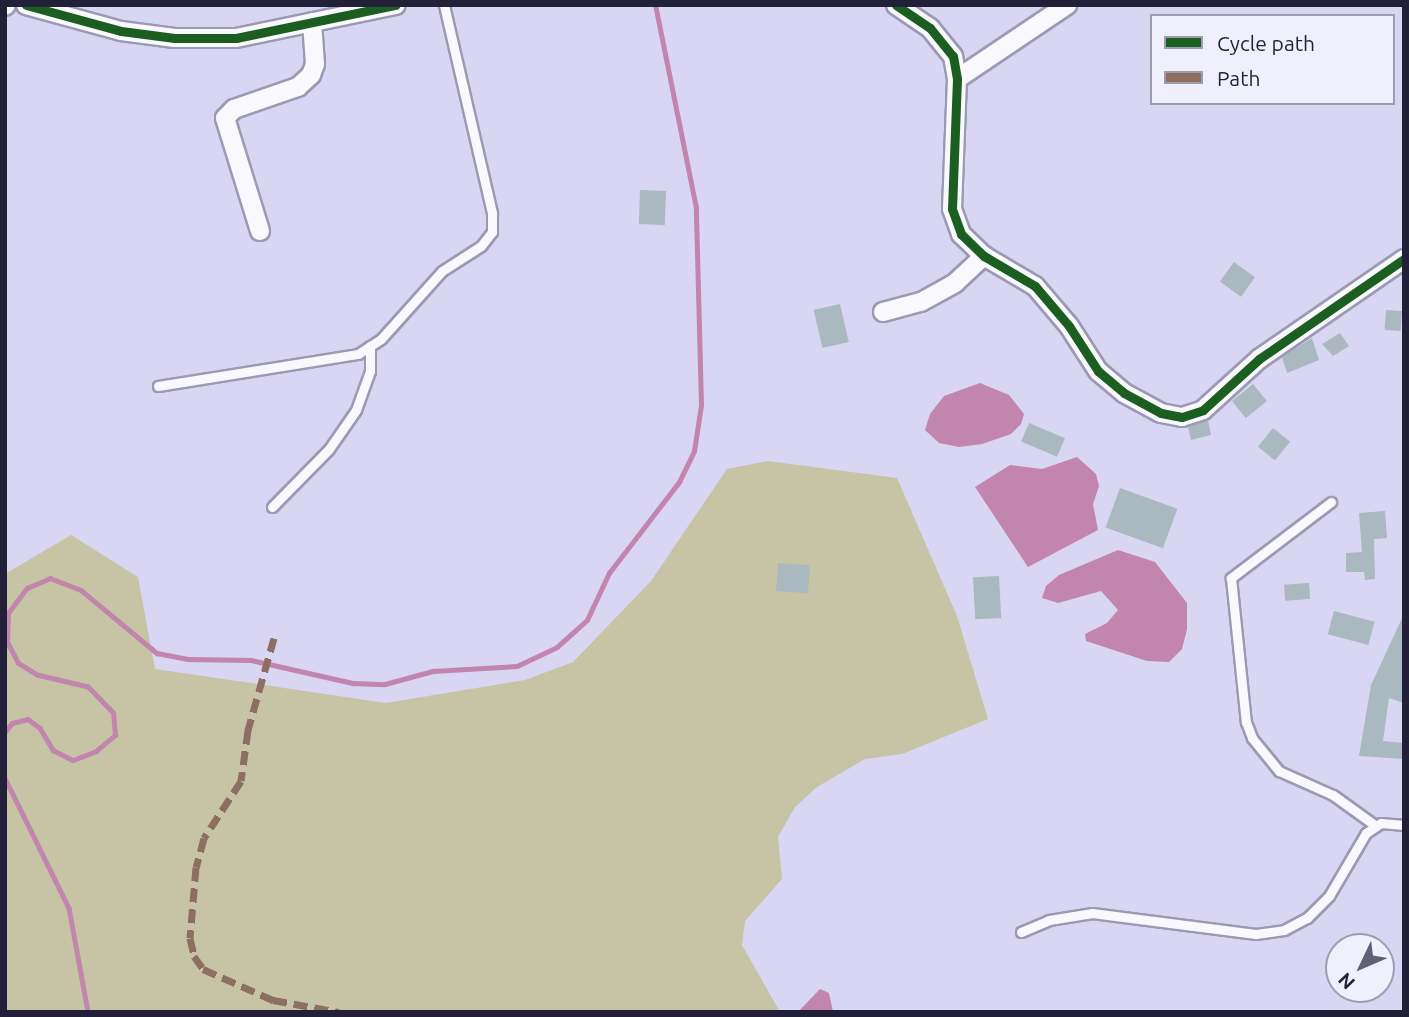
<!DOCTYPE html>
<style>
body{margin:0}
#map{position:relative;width:1409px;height:1017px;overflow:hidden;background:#d8d6f2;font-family:Ubuntu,sans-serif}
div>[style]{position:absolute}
.green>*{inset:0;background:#c6c4a4}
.water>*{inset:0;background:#c285ae}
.stream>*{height:4.5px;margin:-2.25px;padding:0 2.25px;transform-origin:2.25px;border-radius:2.25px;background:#c285ae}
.building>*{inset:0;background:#aab8bf;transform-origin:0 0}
.roads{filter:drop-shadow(2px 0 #9c9ab2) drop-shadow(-2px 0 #9c9ab2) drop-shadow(0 2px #9c9ab2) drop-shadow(0 -2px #9c9ab2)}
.lane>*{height:9px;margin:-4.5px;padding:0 4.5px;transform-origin:4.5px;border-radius:4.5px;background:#f9f9fd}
.street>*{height:18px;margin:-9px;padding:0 9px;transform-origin:9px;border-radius:9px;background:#f9f9fd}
.quiet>*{height:7px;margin-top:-3.5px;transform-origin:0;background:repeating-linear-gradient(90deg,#8d6e63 0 14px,transparent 0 21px)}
.cycleway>*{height:9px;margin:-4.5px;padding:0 4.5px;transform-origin:4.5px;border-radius:4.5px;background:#1b5e20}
span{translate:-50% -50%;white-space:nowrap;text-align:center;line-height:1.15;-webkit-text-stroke:6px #f0f0fd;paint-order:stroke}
.frame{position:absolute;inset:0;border:7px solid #221f38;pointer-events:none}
.legend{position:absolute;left:1150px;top:14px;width:245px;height:91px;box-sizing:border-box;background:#f0f0fd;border:2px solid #9e9cae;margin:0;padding:9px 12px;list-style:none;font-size:21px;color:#221f38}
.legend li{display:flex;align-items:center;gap:14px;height:35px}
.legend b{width:35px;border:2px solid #9e9cae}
.north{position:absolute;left:1325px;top:933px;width:70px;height:70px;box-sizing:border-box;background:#f0f0fd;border:2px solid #9e9cae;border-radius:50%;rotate:226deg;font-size:19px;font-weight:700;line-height:28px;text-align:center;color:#221f38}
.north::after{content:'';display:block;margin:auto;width:24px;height:32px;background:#625f79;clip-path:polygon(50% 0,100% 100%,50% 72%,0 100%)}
</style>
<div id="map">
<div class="green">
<div style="clip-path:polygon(768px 461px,897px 478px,957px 616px,988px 719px,902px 754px,865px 759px,817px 787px,795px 807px,778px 837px,782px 879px,745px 921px,742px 945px,780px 1012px,5px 1012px,5px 574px,71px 535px,138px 577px,155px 669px,386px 703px,525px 680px,573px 662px,651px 581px,727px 469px)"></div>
</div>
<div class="water">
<div style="clip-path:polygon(980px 383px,1009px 395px,1024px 414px,1021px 424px,1011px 434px,982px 444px,959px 447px,939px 443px,925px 430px,930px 414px,944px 396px)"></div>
<div style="clip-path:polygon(1077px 457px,1096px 474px,1099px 486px,1093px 504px,1098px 530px,1028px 567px,975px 487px,1010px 465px,1042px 469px)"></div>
<div style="clip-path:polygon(1118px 550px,1155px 562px,1187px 603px,1187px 629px,1182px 649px,1169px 662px,1147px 661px,1086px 641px,1085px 634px,1107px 623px,1118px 610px,1101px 591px,1058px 603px,1042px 598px,1046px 586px,1059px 575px)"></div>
<div style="clip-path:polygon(820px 989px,829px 993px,833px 1012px,798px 1012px)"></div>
</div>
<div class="stream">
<div style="left:5px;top:732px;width:11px;rotate:-52deg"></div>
<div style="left:12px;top:723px;width:16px;rotate:-14deg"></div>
<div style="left:28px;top:719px;width:15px;rotate:37deg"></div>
<div style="left:40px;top:728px;width:26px;rotate:59deg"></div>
<div style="left:53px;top:750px;width:22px;rotate:27deg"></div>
<div style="left:73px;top:760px;width:25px;rotate:-21deg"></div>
<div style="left:96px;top:751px;width:25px;rotate:-40deg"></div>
<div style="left:115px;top:735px;width:22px;rotate:-95deg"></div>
<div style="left:113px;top:713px;width:36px;rotate:-134deg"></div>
<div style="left:88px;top:687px;width:52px;rotate:-166.8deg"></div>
<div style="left:37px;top:675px;width:22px;rotate:-148deg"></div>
<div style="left:18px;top:663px;width:24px;rotate:-118deg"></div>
<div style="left:7px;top:642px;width:29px;rotate:-88deg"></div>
<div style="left:8px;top:613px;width:31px;rotate:-53deg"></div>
<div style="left:27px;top:588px;width:25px;rotate:-23deg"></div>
<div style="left:50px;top:578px;width:33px;rotate:21deg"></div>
<div style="left:81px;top:590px;width:99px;rotate:39.7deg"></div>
<div style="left:157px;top:653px;width:31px;rotate:11deg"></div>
<div style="left:187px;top:659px;width:64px;rotate:0.9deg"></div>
<div style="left:251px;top:660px;width:105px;rotate:12.7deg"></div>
<div style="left:353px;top:683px;width:32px;rotate:2deg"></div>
<div style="left:385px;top:684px;width:50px;rotate:-15.2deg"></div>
<div style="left:433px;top:671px;width:84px;rotate:-3.4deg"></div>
<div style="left:517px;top:666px;width:44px;rotate:-25.4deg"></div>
<div style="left:557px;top:647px;width:40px;rotate:-42deg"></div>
<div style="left:587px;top:620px;width:52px;rotate:-64.9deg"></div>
<div style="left:609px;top:573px;width:115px;rotate:-52.4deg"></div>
<div style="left:679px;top:482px;width:34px;rotate:-64deg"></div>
<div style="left:694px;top:451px;width:47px;rotate:-81.3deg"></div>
<div style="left:701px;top:405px;width:197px;rotate:-91.5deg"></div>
<div style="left:696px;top:208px;width:207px;rotate:-101.4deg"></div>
<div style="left:5px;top:778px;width:145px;rotate:63.8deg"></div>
<div style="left:69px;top:908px;width:106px;rotate:79.6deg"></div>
</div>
<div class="building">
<div style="left:640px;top:190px;width:26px;height:34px;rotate:2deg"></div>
<div style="left:1234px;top:262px;width:26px;height:24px;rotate:36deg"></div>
<div style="left:840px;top:304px;width:39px;height:27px;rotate:77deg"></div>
<div style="left:1386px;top:310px;width:16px;height:20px;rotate:4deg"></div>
<div style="clip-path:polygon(1340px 333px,1349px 346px,1333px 356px,1322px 344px)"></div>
<div style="clip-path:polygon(1312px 338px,1319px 360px,1287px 373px,1282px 357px)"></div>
<div style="left:1253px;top:384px;width:22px;height:27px;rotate:51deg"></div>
<div style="clip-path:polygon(1208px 420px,1211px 435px,1191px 440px,1188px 427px)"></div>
<div style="left:1029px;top:423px;width:39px;height:20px;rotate:23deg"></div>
<div style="left:1273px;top:428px;width:22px;height:24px;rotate:39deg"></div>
<div style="left:1120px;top:488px;width:61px;height:42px;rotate:20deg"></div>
<div style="clip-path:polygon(1385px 511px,1387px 538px,1374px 539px,1375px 579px,1365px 580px,1364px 572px,1346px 572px,1346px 553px,1362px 552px,1359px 513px)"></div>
<div style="left:778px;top:563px;width:32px;height:28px;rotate:4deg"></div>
<div style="left:999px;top:576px;width:42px;height:26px;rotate:87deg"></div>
<div style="left:1309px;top:583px;width:16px;height:25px;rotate:86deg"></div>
<div style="left:1334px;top:611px;width:42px;height:24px;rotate:15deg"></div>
<div style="clip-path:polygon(1404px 614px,1404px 703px,1389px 698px,1383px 741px,1404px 743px,1404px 759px,1359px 756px,1371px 685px)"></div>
</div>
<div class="roads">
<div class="lane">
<div style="left:158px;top:386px;width:203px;rotate:-9.1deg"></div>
<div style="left:358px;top:354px;width:27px;rotate:-33deg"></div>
<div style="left:381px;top:339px;width:91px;rotate:-48.1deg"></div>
<div style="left:442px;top:271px;width:46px;rotate:-32.7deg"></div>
<div style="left:481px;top:246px;width:18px;rotate:-52deg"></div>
<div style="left:492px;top:232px;width:19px;rotate:-90deg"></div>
<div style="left:492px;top:213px;width:213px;rotate:-103deg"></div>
<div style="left:1331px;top:502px;width:126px;rotate:142.8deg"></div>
<div style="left:1231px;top:578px;width:145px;rotate:84.1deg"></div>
<div style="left:1246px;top:722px;width:17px;rotate:69deg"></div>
<div style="left:1252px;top:738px;width:43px;rotate:50.7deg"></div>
<div style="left:1279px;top:771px;width:59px;rotate:24deg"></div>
<div style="left:1333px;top:795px;width:53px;rotate:35.8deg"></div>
<div style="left:272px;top:507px;width:81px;rotate:-45.5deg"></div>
<div style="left:329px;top:449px;width:47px;rotate:-55.3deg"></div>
<div style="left:356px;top:410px;width:41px;rotate:-70.3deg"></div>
<div style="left:370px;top:371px;width:25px;rotate:-90deg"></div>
<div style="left:1021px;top:932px;width:30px;rotate:-23deg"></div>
<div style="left:1049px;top:920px;width:44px;rotate:-9.2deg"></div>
<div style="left:1092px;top:913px;width:165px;rotate:7.3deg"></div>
<div style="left:1256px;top:934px;width:28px;rotate:-8deg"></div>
<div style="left:1284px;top:930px;width:26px;rotate:-28deg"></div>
<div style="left:1307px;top:918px;width:31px;rotate:-45deg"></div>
<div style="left:1329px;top:896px;width:73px;rotate:-59.6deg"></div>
<div style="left:1366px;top:833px;width:18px;rotate:-34deg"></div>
<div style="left:1381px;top:823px;width:23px;rotate:5deg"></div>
</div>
<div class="street">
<div style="left:26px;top:5px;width:98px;rotate:15.3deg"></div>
<div style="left:121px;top:31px;width:54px;rotate:7.4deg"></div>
<div style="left:175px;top:38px;width:61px"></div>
<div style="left:236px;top:38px;width:163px;rotate:-11.7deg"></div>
<div style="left:896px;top:5px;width:41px;rotate:34.1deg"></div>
<div style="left:930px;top:28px;width:36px;rotate:51deg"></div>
<div style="left:953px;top:56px;width:23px;rotate:80deg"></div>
<div style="left:957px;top:79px;width:130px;rotate:92.2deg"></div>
<div style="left:952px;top:209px;width:27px;rotate:70deg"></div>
<div style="left:961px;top:234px;width:32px;rotate:44deg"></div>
<div style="left:984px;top:256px;width:59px;rotate:30.5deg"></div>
<div style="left:1035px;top:286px;width:52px;rotate:49.6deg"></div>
<div style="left:1069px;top:326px;width:54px;rotate:57.2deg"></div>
<div style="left:1098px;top:371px;width:34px;rotate:40deg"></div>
<div style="left:1124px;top:393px;width:42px;rotate:28.4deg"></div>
<div style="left:1161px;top:413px;width:21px;rotate:11deg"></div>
<div style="left:1182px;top:417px;width:22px;rotate:-18deg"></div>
<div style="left:1203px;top:410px;width:76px;rotate:-42.3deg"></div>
<div style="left:1259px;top:359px;width:176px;rotate:-34.6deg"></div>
<div style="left:5px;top:6px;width:1px;rotate:-45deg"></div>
<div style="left:957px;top:79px;width:133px;rotate:-33.9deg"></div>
<div style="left:260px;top:231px;width:118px;rotate:-107.2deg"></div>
<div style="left:225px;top:118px;width:13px;rotate:-45deg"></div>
<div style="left:234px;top:109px;width:68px;rotate:-19deg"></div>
<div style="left:298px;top:87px;width:18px;rotate:-43deg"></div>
<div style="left:311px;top:75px;width:12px;rotate:-70deg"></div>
<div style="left:315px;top:64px;width:42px;rotate:-94.1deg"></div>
<div style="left:883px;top:312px;width:39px;rotate:-15deg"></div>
<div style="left:921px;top:302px;width:39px;rotate:-29deg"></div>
<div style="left:955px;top:283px;width:40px;rotate:-43deg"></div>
</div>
</div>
<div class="quiet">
<div style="left:274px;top:638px;width:96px;rotate:105.8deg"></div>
<div style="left:248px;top:730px;width:51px;rotate:97.8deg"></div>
<div style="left:241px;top:781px;width:68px;rotate:123deg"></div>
<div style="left:204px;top:838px;width:30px;rotate:105deg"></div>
<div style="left:196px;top:867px;width:71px;rotate:94.8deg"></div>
<div style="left:190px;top:938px;width:18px;rotate:77deg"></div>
<div style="left:194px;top:956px;width:16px;rotate:55deg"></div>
<div style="left:203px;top:969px;width:77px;rotate:23.9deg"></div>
<div style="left:273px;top:1000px;width:67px;rotate:10.3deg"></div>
</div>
<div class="cycleway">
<div style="left:26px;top:5px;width:98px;rotate:15.3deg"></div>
<div style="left:121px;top:31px;width:54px;rotate:7.4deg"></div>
<div style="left:175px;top:38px;width:61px"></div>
<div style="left:236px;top:38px;width:163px;rotate:-11.7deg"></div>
<div style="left:896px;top:5px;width:41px;rotate:34.1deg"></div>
<div style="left:930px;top:28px;width:36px;rotate:51deg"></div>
<div style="left:953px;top:56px;width:23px;rotate:80deg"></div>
<div style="left:957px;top:79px;width:130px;rotate:92.2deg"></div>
<div style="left:952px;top:209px;width:27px;rotate:70deg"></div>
<div style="left:961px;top:234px;width:32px;rotate:44deg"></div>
<div style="left:984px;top:256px;width:59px;rotate:30.5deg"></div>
<div style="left:1035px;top:286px;width:52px;rotate:49.6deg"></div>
<div style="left:1069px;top:326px;width:54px;rotate:57.2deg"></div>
<div style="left:1098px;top:371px;width:34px;rotate:40deg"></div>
<div style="left:1124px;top:393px;width:42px;rotate:28.4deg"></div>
<div style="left:1161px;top:413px;width:21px;rotate:11deg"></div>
<div style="left:1182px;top:417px;width:22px;rotate:-18deg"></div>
<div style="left:1203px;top:410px;width:76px;rotate:-42.3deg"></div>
<div style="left:1259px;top:359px;width:176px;rotate:-34.6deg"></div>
</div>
<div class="frame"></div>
<ul class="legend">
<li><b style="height:9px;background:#1b5e20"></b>Cycle path</li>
<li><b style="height:9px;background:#8d6e63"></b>Path</li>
</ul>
<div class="north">N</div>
</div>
